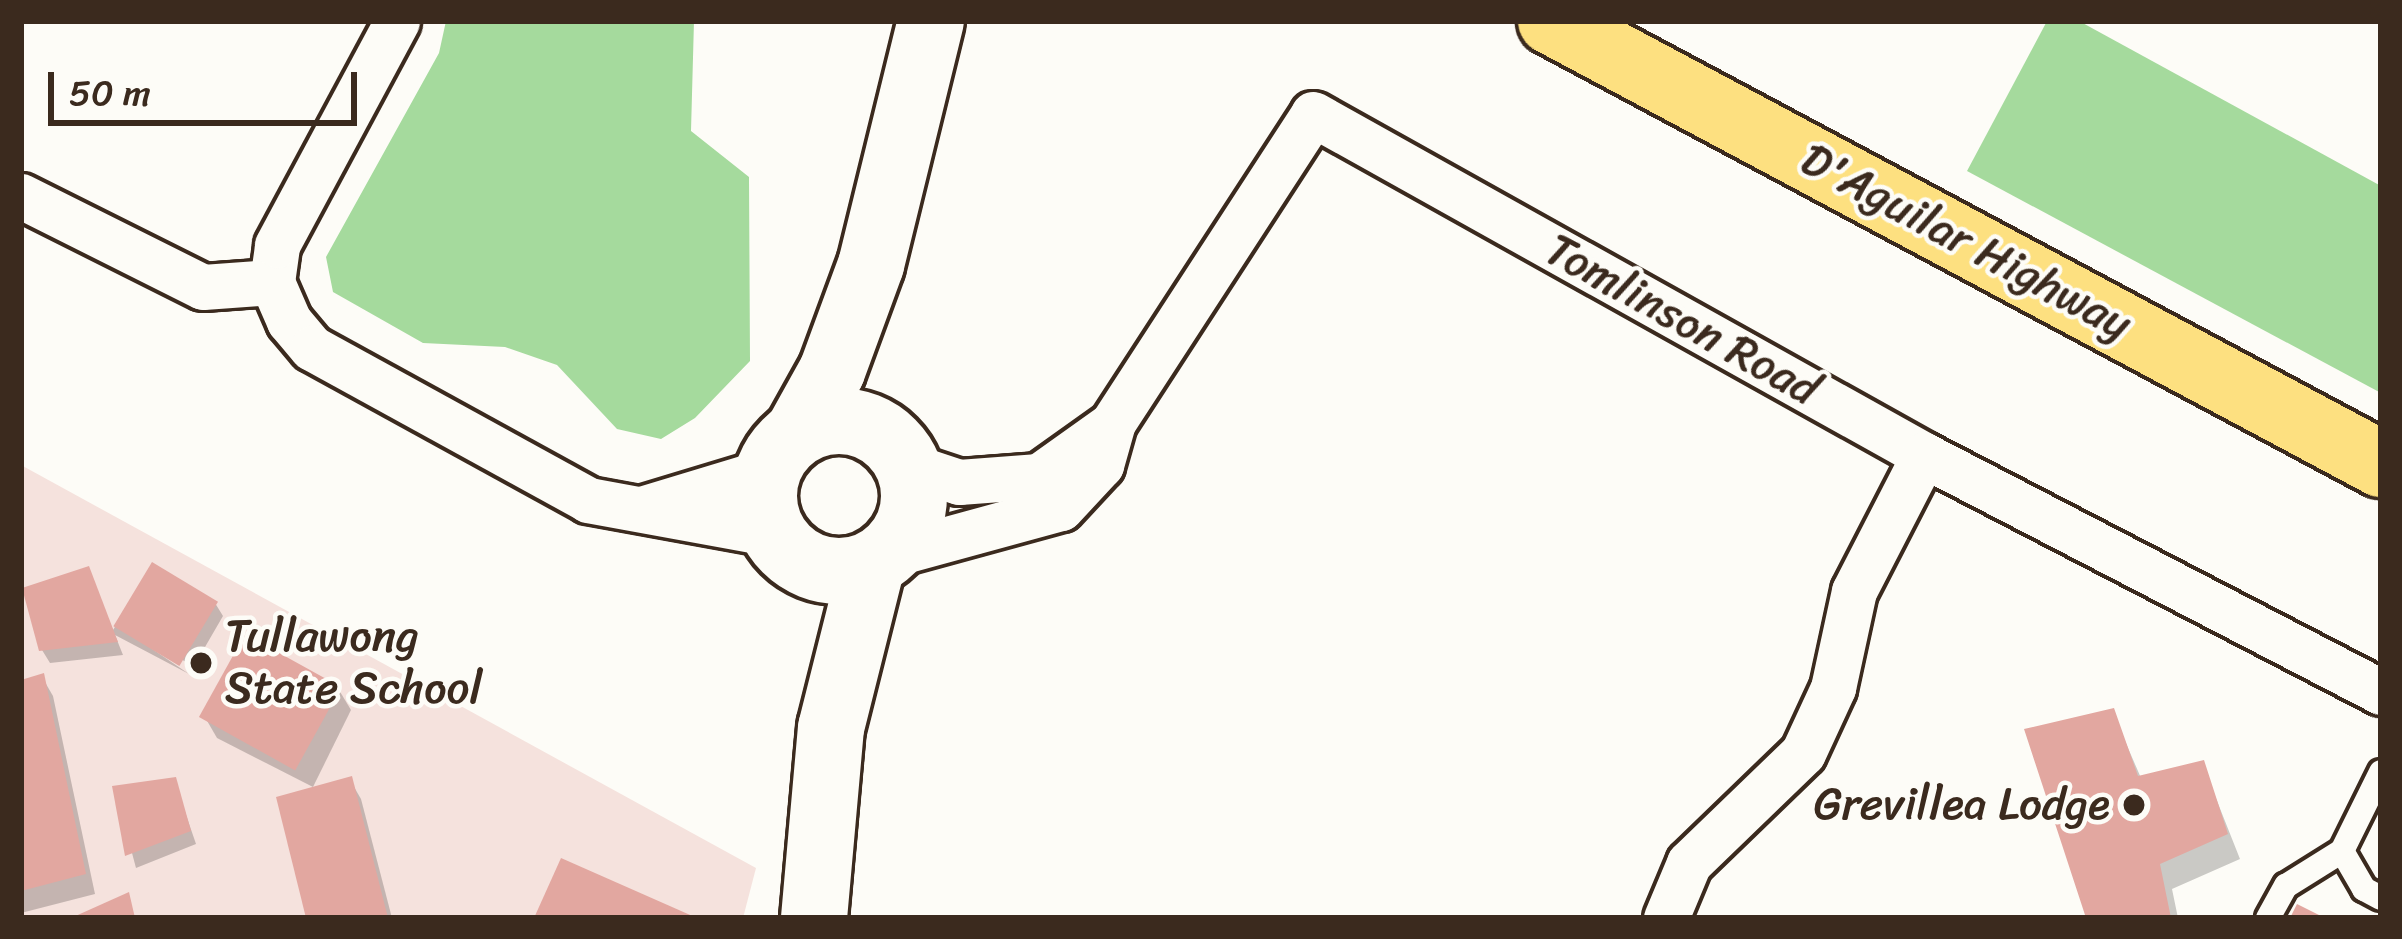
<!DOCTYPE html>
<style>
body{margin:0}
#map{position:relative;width:2402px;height:939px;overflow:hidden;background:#fdfcf7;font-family:Sriracha,sans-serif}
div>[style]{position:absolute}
.built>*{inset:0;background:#f5e2dd}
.green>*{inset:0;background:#a5da9d}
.shadow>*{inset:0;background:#0003}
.building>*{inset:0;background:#e2a7a0;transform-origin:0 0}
.roads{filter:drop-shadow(3px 0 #3b2a1e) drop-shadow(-3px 0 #3b2a1e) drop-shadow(0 3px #3b2a1e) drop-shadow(0 -3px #3b2a1e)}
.service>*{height:24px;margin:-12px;padding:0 12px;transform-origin:12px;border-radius:12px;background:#fdfcf7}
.minor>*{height:45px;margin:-22.5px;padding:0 22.5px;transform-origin:22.5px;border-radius:22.5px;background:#fdfcf7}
.secondary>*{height:66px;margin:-33px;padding:0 33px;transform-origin:33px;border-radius:33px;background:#fdfcf7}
.secondary>.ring{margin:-33px;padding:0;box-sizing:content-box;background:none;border:66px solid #fdfcf7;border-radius:50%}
.trunk>*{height:66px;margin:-33px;padding:0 33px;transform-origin:33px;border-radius:33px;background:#fde080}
.dots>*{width:33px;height:33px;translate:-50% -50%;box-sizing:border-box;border:6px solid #fdfcf7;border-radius:50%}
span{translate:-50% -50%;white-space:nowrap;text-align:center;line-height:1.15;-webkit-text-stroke:9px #fdfcf7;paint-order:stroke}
.street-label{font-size:45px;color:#3b2a1e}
.poi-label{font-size:45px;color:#3b2a1e}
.left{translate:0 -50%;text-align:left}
.right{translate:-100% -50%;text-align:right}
.frame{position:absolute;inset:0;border:24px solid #3b2a1e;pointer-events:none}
.scale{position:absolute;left:48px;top:72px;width:309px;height:54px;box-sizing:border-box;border:6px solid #3b2a1e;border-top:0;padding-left:15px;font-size:36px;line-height:42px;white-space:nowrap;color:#3b2a1e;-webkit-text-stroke:9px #fdfcf7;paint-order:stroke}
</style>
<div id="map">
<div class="built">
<div style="clip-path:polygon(21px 465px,756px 868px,743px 918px,21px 918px)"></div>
</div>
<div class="green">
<div style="clip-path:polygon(446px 21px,694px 21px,691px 131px,749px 177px,750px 361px,695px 418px,661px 439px,617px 429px,557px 365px,505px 347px,423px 343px,333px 292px,326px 257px,439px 53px)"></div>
<div style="clip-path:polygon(2047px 21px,2079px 21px,2381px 186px,2381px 393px,1967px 171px)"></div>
</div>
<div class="shadow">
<div style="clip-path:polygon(153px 566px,215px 603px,223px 616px,194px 666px,123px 629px,189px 674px,115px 635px,123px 655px,50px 663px,42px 650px,88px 569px,113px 630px)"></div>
<div style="clip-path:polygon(42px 677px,53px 696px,95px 894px,21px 913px,21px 683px)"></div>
<div style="clip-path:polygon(339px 690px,351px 710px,313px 787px,217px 738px,206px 719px)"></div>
<div style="clip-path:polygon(2112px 711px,2141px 778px,2202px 763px,2240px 859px,2172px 889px,2178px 918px,2089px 918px)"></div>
<div style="clip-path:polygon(174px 780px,196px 844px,136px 868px,115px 789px)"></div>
<div style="clip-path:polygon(350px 780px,361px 799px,392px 918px,309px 918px)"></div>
</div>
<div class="building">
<div style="left:152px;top:562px;width:77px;height:75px;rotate:31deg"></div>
<div style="clip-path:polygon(89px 566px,118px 642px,39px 651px,22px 588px)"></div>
<div style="left:245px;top:634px;width:110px;height:95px;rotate:29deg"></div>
<div style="clip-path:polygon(44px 673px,86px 874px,21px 891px,21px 680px)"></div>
<div style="clip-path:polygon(2114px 708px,2138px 776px,2204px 760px,2228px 834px,2160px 864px,2171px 918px,2086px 918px,2024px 729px)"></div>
<div style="clip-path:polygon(352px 776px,388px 918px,306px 918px,276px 797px)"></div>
<div style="clip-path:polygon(176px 777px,191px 831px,125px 856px,112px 786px)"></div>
<div style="clip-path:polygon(561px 858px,697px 918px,534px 918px)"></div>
<div style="clip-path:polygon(129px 892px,135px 918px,71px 918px)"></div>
<div style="clip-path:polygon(2297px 904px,2325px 918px,2290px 918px)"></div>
</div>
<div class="roads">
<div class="service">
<div style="left:2342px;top:851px;width:44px;rotate:59.9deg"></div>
<div style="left:2364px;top:889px;width:19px;rotate:28deg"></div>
<div style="left:2268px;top:918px;width:37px;rotate:-61deg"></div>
<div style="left:2286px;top:886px;width:66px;rotate:-32deg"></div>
<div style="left:2342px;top:851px;width:88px;rotate:-63.7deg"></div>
</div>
<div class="minor">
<div style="left:21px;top:196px;width:203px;rotate:26.6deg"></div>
<div style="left:203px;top:287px;width:69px;rotate:-4.1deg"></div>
<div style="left:272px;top:282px;width:43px;rotate:66.4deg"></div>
<div style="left:289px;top:321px;width:35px;rotate:50deg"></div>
<div style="left:312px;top:348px;width:315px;rotate:28.8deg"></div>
<div style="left:588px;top:500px;width:188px;rotate:10.4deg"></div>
<div style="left:272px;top:282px;width:37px;rotate:-82deg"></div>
<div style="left:277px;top:245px;width:254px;rotate:-61.8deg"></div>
<div style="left:908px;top:465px;width:54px;rotate:18.4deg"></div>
<div style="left:959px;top:482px;width:80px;rotate:-4.3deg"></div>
<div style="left:1039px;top:476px;width:90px;rotate:-35.5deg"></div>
<div style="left:1112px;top:424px;width:369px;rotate:-57deg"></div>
<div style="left:1313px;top:114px;width:700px;rotate:29.17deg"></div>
<div style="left:1924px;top:455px;width:515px;rotate:27.41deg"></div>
<div style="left:641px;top:509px;width:132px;rotate:-16.8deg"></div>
<div style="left:885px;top:556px;width:182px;rotate:-15.3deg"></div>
<div style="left:1061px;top:508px;width:59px;rotate:-47.1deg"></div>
<div style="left:1101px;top:465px;width:41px;rotate:-74.2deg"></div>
<div style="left:1666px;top:918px;width:60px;rotate:-67.3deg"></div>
<div style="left:1689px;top:863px;width:158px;rotate:-44deg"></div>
<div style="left:1803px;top:753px;width:72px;rotate:-65.2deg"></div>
<div style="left:1833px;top:688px;width:99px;rotate:-77.8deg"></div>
<div style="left:1854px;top:591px;width:153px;rotate:-62.8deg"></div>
</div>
<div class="secondary">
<div class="ring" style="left:764px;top:421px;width:84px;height:84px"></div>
<div style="left:798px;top:432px;width:70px;rotate:-60.9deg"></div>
<div style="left:832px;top:371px;width:113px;rotate:-69.8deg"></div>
<div style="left:871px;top:265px;width:251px;rotate:-76.2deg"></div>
<div style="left:814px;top:918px;width:191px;rotate:-84.9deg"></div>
<div style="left:831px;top:728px;width:168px;rotate:-75.9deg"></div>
</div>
<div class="trunk">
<div style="left:1551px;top:21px;width:941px;rotate:28.09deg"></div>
</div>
</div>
<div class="dots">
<div style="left:201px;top:663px;background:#3b2a1e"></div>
<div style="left:2134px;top:805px;background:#3b2a1e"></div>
</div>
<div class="street-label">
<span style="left:1966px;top:242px;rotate:28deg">D'Aguilar Highway</span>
<span style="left:1682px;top:320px;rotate:29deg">Tomlinson Road</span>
</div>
<div class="poi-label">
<span class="left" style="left:225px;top:663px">Tullawong<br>State School</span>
<span class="right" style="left:2110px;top:805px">Grevillea Lodge</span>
</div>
<div class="frame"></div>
<div class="scale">50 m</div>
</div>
